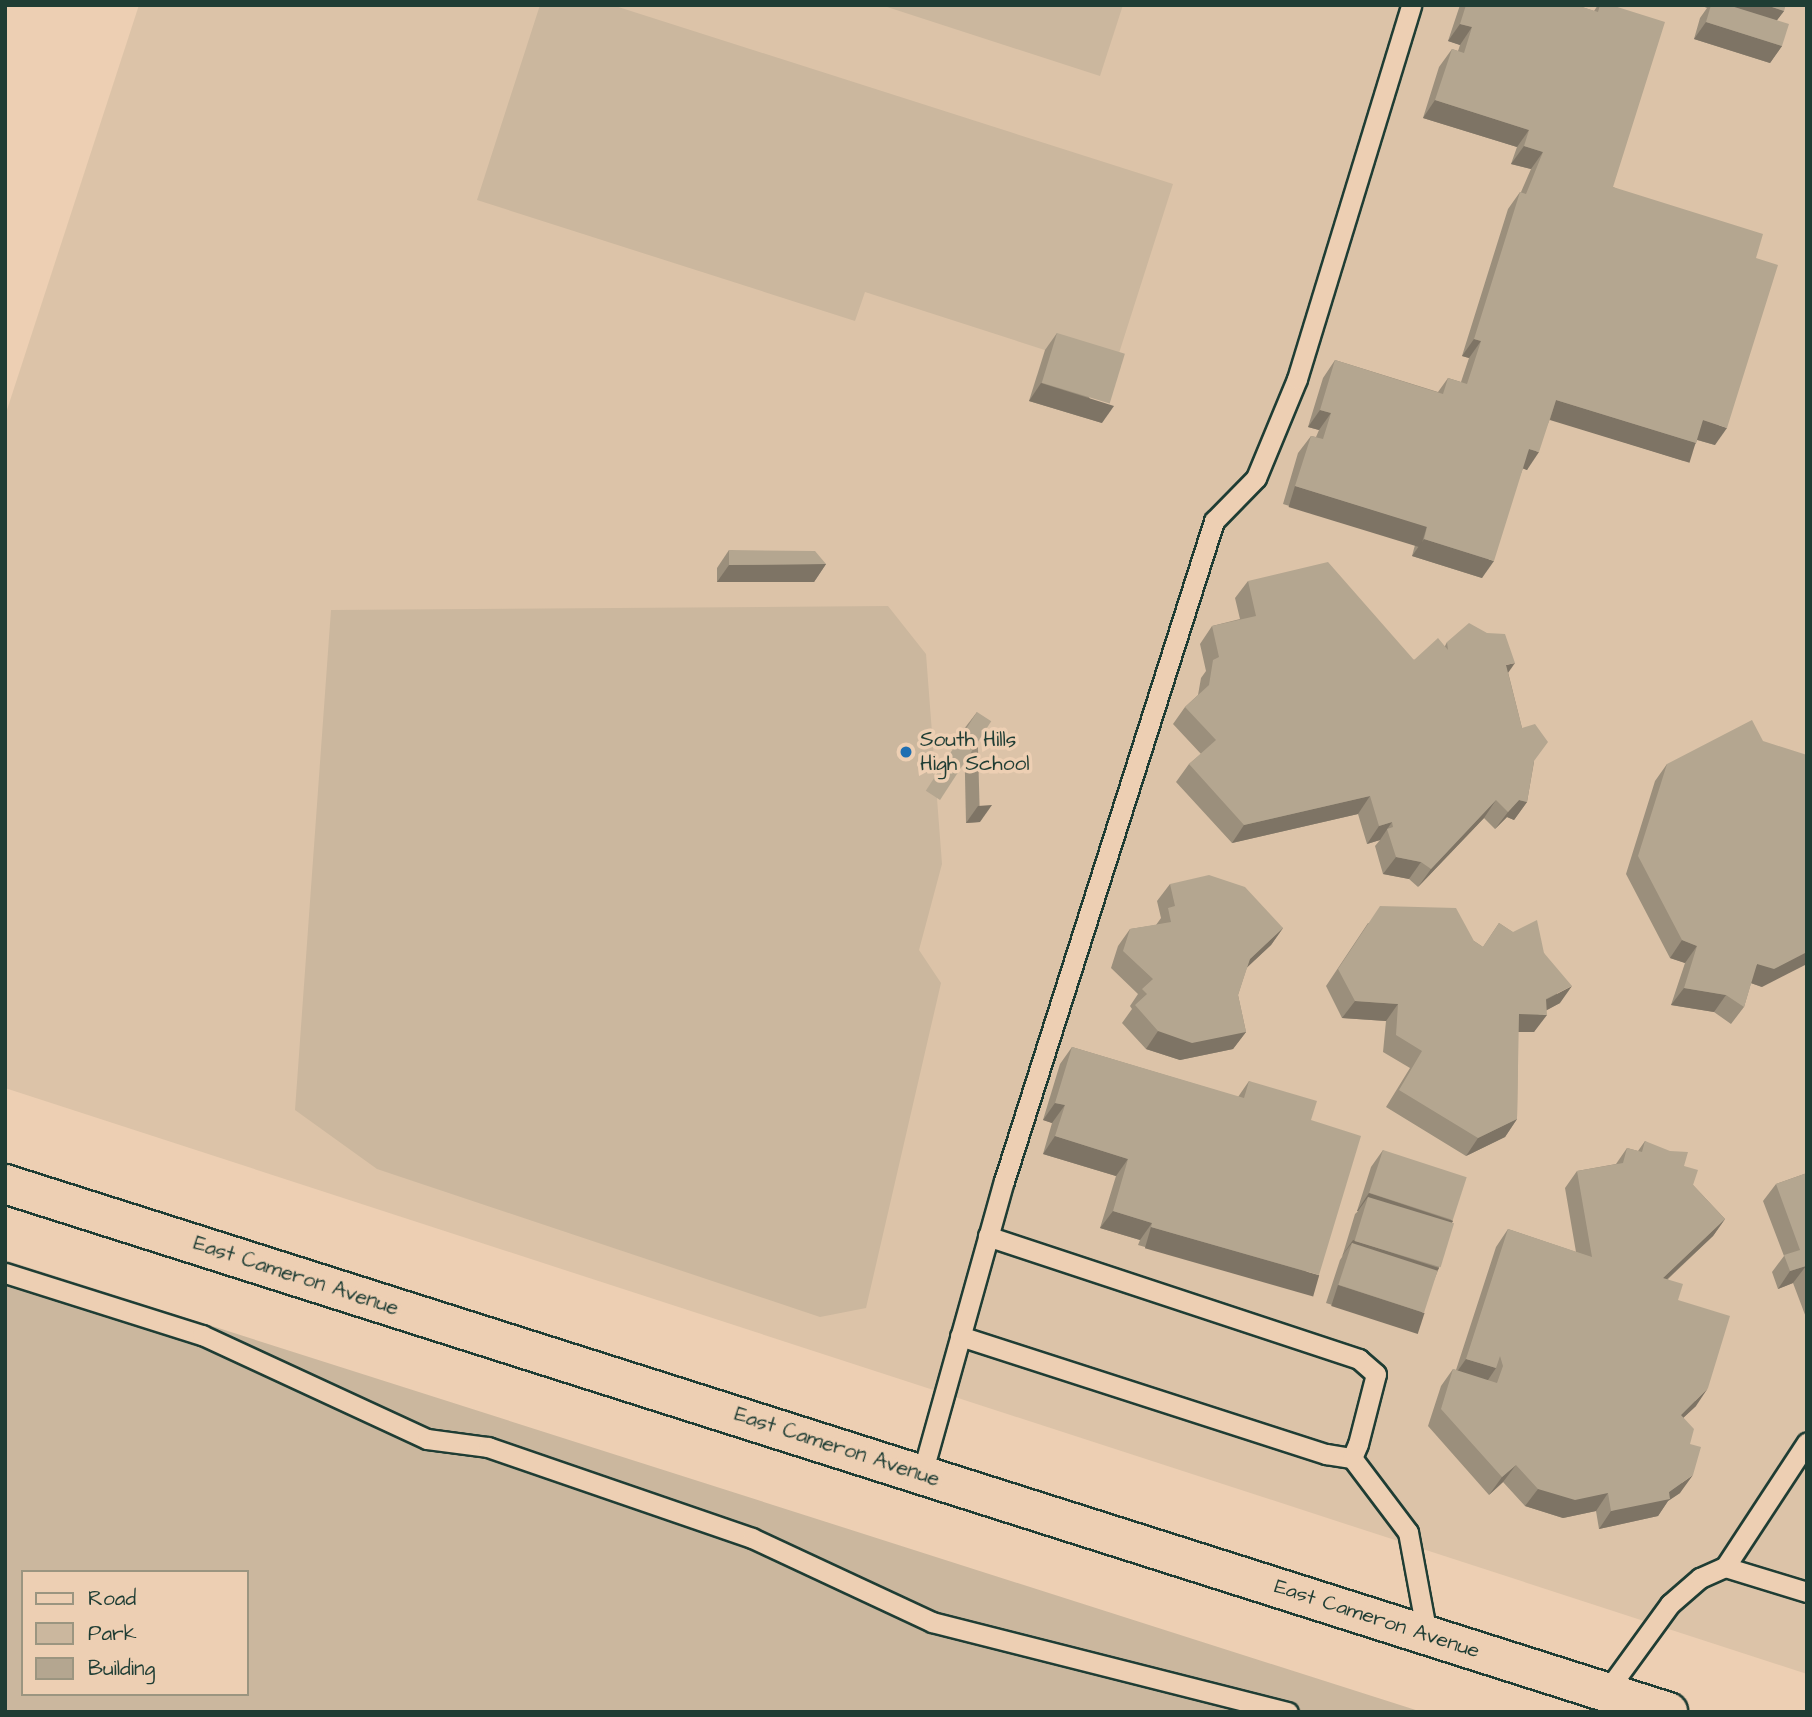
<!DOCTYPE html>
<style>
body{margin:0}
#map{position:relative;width:1812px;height:1717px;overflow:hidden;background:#edcfb3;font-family:"Architects Daughter",sans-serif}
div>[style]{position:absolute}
.built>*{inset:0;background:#dcc3a8}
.green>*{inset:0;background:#cbb79e}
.roads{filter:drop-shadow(2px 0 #1f3d34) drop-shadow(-2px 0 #1f3d34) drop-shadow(0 2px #1f3d34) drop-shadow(0 -2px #1f3d34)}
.service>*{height:19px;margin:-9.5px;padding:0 9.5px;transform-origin:9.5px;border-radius:9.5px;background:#edcfb3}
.secondary>*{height:38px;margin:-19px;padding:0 19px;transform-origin:19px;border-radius:19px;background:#edcfb3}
.wall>*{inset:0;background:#9b8f7c}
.shaded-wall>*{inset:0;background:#7e7465;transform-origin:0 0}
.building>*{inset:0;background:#b4a690;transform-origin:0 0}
.dots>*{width:19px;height:19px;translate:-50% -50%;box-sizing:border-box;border:4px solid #edcfb3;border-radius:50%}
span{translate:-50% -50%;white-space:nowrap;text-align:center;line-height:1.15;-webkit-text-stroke:7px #edcfb3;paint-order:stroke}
.poi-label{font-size:21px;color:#1f3d34}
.left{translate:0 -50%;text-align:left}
.street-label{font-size:21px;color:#1f3d34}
.frame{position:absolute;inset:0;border:7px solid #1f3d34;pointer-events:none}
.legend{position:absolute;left:21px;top:1570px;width:228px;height:126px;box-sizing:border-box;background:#edcfb3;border:2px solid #9b9580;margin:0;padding:9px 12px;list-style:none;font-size:21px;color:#1f3d34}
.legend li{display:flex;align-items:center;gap:14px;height:35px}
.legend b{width:35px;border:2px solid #9b9580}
</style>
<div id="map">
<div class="built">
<div style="clip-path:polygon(139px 5px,1807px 5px,1807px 1674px,5px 1088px,5px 416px)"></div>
</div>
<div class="green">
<div style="clip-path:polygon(540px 5px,612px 5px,1173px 184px,1113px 372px,865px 292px,855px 321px,477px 200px)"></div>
<div style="clip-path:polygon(881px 5px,1123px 5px,1100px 76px)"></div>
<div style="clip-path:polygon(888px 606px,926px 654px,942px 864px,919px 950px,941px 983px,866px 1308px,820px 1317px,377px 1169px,295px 1110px,331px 610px)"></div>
<div style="clip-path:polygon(evenodd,5px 1260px,1422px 1712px,5px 1712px,5px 1260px,23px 1572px,247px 1572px,247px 1694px,23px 1694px,23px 1572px)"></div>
</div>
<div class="roads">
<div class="service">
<div style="left:5px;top:1273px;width:207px;rotate:17.5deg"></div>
<div style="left:202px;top:1335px;width:248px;rotate:24.8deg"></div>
<div style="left:427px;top:1439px;width:62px;rotate:7.5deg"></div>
<div style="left:488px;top:1447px;width:279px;rotate:19deg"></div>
<div style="left:752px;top:1538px;width:199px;rotate:25deg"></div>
<div style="left:932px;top:1622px;width:367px;rotate:14.2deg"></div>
<div style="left:960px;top:1336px;width:385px;rotate:17.9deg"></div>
<div style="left:1326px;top:1454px;width:26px;rotate:9deg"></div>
<div style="left:1352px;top:1458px;width:15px;rotate:-67deg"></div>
<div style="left:1358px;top:1444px;width:72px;rotate:-75.6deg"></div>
<div style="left:1376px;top:1374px;width:23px;rotate:-139deg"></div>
<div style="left:1359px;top:1359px;width:391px;rotate:-161.7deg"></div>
<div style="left:1352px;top:1458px;width:93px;rotate:52.9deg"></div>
<div style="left:1408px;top:1532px;width:105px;rotate:79.5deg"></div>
<div style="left:922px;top:1474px;width:304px;rotate:-74.4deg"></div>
<div style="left:1004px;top:1181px;width:693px;rotate:-72.35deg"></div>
<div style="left:1214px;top:521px;width:60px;rotate:-45.7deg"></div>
<div style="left:1256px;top:478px;width:107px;rotate:-67.5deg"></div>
<div style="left:1297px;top:379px;width:391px;rotate:-73deg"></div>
<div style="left:1725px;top:1567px;width:149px;rotate:-56.7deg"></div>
<div style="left:1606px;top:1692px;width:109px;rotate:-54deg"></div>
<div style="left:1670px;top:1604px;width:40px;rotate:-41deg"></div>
<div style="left:1700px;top:1578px;width:27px;rotate:-24deg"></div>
<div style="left:1725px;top:1567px;width:86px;rotate:17deg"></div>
</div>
<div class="secondary">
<div style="left:5px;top:1184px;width:1745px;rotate:17.61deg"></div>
</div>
</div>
<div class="wall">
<div style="clip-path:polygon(1460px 5px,1576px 5px,1594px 11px,1598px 5px,1611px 5px,1613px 187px,1756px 258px,1715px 445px,1697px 440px,1696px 443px,1684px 461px,1550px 419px,1527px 470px,1523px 468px,1482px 578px,1412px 556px,1415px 545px,1283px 504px,1298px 453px,1311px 436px,1316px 437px,1319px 430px,1308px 427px,1323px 378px,1335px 360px,1438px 392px,1448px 378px,1461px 382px,1469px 358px,1462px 356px,1508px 209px,1520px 192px,1521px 192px,1531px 169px,1511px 164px,1517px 147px,1423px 118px,1439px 67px,1452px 49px,1458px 51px,1460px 45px,1448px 41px)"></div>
<div style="clip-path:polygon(1700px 5px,1731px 5px,1731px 6px,1732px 5px,1785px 5px,1784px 11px,1777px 20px,1782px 46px,1770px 63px,1694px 39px,1700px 18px,1707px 8px)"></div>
<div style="clip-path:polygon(1057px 333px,1102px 423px,1029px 401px,1045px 350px)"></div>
<div style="clip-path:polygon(729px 550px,826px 564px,814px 582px,717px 582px,717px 568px)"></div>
<div style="clip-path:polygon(1248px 581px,1414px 660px,1445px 646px,1447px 642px,1508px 672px,1522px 728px,1534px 762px,1527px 802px,1514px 820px,1507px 817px,1495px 829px,1484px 818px,1418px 887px,1409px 879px,1383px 874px,1375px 846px,1380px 840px,1367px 844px,1358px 814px,1232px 843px,1176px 782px,1189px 764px,1201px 754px,1173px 724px,1185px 707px,1198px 695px,1201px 678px,1206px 671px,1200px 644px,1212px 626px,1240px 619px,1235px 598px)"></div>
<div style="clip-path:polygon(977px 712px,980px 822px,966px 823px,964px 729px)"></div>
<div style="clip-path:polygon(1667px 764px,1762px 987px,1751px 983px,1744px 1007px,1731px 1024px,1714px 1012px,1671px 1005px,1685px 963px,1670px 958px,1626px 874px,1655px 781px)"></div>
<div style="clip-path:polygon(1170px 884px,1283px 928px,1271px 945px,1247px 967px,1238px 995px,1246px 1032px,1233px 1049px,1180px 1060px,1146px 1049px,1122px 1023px,1132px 1009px,1130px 1006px,1138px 994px,1111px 968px,1118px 946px,1130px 929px,1156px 925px,1161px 918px,1157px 901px)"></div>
<div style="clip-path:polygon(1368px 923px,1474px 941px,1483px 947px,1499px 923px,1544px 953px,1560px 1003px,1546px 1010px,1534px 1032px,1518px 1032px,1517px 1119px,1505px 1137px,1466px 1156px,1386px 1107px,1410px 1068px,1383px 1052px,1386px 1021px,1342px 1018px,1326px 986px)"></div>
<div style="clip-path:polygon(1072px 1047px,1238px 1097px,1249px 1081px,1311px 1120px,1306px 1293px,1138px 1245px,1140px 1240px,1100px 1228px,1116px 1176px,1043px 1154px,1052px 1123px,1043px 1120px,1060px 1064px)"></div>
<div style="clip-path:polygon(1645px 1141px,1684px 1166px,1693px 1185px,1725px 1219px,1713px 1236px,1668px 1279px,1678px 1300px,1696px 1406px,1683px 1418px,1690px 1444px,1680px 1493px,1668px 1501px,1658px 1516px,1599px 1529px,1596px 1511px,1563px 1518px,1525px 1506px,1503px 1482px,1489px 1495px,1428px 1426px,1441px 1386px,1453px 1369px,1456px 1370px,1496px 1247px,1508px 1229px,1576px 1252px,1565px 1188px,1577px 1171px,1616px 1164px,1627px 1148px,1638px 1151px)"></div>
<div style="clip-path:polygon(1383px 1150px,1453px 1221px,1451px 1224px,1439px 1268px,1413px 1331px,1326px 1303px,1340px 1260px,1342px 1257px,1355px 1214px,1358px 1211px,1357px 1211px,1371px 1167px)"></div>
<div style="clip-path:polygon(1807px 1173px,1807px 1320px,1793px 1283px,1778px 1289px,1772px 1272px,1784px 1256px,1763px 1201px,1776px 1184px)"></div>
</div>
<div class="shaded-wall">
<div style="clip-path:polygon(1735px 5px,1766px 5px,1784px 11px,1771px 28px,1729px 15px)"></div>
<div style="clip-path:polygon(1706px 22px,1782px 46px,1770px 63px,1694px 39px)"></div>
<div style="clip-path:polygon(1460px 24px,1472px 27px,1460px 45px,1448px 41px)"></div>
<div style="clip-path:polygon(1435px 100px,1529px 130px,1517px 147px,1423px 118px)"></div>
<div style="clip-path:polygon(1524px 146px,1543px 152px,1531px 169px,1511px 164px)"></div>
<div style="clip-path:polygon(1474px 339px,1481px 341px,1469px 358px,1462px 356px)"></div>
<div style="clip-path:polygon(1041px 383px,1114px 406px,1102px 423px,1029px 401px)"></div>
<div style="left:1556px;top:400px;width:146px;height:21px;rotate:17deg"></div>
<div style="clip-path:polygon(1320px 410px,1331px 413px,1319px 430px,1308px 427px)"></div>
<div style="clip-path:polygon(1703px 420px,1727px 428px,1715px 445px,1691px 438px)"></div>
<div style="clip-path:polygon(1529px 449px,1539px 452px,1527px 470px,1516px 466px)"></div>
<div style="left:1295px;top:486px;width:138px;height:22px;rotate:17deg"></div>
<div style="clip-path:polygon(1424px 539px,1494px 561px,1482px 578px,1412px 556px)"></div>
<div style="clip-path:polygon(826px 564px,814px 582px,717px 582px,729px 565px)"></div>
<div style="clip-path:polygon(1515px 663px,1503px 680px,1506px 665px)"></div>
<div style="clip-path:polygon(1370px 796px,1358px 814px,1232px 843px,1244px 825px)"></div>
<div style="clip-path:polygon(1496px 800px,1484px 818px,1418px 887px,1431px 869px)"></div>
<div style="clip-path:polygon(1519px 800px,1527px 802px,1514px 820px,1507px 817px,1495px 829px,1508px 812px)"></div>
<div style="clip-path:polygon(992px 805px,980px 822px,966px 823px,978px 806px)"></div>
<div style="clip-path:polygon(1392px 822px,1380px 840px,1367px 844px,1379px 826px)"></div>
<div style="clip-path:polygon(1396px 857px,1421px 862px,1409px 879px,1383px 874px)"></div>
<div style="clip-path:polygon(1283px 928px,1271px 945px,1238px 976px,1250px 959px)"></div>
<div style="clip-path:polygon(1682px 940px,1697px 946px,1685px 963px,1670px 958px)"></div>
<div style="clip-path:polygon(1807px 952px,1807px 964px,1762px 987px,1745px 981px,1757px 964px)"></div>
<div style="clip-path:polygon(1572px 986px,1560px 1003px,1538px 1015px,1547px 1015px,1534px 1032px,1507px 1032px,1519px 1014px)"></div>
<div style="clip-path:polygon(1684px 988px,1726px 995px,1714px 1012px,1671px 1005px)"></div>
<div style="clip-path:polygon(1355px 1001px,1398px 1004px,1386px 1021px,1342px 1018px)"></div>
<div style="clip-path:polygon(1158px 1031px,1246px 1032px,1233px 1049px,1180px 1060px,1146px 1049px)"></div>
<div style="clip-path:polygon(1055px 1103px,1065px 1105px,1052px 1123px,1043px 1120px)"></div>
<div style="clip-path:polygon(1517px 1119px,1505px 1137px,1466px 1156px,1478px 1138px)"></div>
<div style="clip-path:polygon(1055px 1136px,1128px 1159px,1116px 1176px,1043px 1154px)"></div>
<div style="clip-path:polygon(1369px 1193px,1453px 1221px,1441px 1238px,1368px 1197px,1358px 1211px,1357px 1211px)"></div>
<div style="clip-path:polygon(1113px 1211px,1152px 1223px,1140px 1240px,1100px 1228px)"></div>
<div style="clip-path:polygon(1725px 1219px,1713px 1236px,1650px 1295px,1663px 1278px)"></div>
<div style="left:1151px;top:1227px;width:175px;height:22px;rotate:16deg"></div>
<div style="clip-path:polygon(1353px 1240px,1439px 1268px,1427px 1285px,1352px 1243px,1341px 1257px)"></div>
<div style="clip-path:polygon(1806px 1266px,1793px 1283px,1778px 1289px,1790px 1271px)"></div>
<div style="left:1338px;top:1285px;width:91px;height:22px;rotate:18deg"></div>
<div style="clip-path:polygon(1466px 1359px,1496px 1368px,1484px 1386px,1454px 1376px)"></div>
<div style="clip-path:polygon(1708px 1388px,1696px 1406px,1668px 1432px,1681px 1415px)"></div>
<div style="clip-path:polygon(1516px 1465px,1503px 1482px,1489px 1495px,1502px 1477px)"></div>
<div style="clip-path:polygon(1693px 1475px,1680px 1493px,1668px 1501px,1658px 1516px,1599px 1529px,1611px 1511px,1669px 1492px)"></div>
<div style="clip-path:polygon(1538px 1489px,1608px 1493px,1596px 1511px,1563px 1518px,1525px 1506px)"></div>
</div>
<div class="building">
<div style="clip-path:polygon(1466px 5px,1576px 5px,1598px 12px,1600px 5px,1611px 5px,1665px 22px,1613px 187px,1763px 234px,1756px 258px,1778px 265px,1727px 428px,1703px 420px,1696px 443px,1556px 400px,1539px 452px,1529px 449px,1494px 561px,1424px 539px,1427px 527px,1295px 486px,1311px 436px,1323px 439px,1331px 413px,1320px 410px,1335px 360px,1443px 394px,1448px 378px,1467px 384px,1481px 341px,1474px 339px,1520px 192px,1526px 194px,1543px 152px,1524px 146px,1529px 130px,1435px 100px,1452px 49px,1464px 53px,1472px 27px,1460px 24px)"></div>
<div style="clip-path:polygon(1711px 5px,1728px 5px,1789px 24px,1782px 46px,1706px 22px)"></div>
<div style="clip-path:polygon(1766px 5px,1785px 5px,1784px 11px)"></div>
<div style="left:1057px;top:333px;width:71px;height:52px;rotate:17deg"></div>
<div style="clip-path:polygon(729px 550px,815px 551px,826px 564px,729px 565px)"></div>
<div style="clip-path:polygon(1328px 562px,1414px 660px,1438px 638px,1448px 650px,1447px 642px,1469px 623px,1487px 633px,1505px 634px,1515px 663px,1506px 665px,1522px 728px,1535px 724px,1548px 742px,1534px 761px,1527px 802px,1519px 800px,1508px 812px,1496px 800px,1431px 869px,1421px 862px,1396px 857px,1387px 829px,1393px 827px,1392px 822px,1379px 826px,1370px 796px,1244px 825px,1189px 764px,1216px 740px,1185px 707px,1209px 685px,1213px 660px,1219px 657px,1212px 626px,1256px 616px,1248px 581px)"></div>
<div style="left:977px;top:712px;width:17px;height:94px;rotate:33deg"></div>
<div style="clip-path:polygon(1752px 720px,1763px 741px,1807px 755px,1807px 952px,1774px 969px,1757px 964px,1744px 1007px,1726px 995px,1684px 988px,1697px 946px,1682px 940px,1638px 856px,1667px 764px)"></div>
<div style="clip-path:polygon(1209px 875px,1245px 887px,1283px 928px,1250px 959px,1238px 995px,1246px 1032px,1192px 1043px,1158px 1031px,1135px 1005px,1147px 994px,1142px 989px,1153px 979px,1123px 951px,1130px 929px,1171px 922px,1168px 908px,1175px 906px,1170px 884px)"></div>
<div style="clip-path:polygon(1380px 906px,1456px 908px,1474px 941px,1483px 947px,1499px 923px,1513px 932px,1537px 920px,1544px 953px,1572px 986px,1546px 999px,1547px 1015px,1519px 1014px,1517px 1119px,1478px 1138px,1399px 1090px,1422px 1051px,1396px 1035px,1398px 1004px,1355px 1001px,1338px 969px)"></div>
<div style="clip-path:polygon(1072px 1047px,1244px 1098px,1249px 1081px,1317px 1101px,1311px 1120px,1361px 1136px,1319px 1275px,1151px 1227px,1152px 1223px,1113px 1211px,1128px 1159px,1055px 1136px,1065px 1105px,1055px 1103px)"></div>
<div style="clip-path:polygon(1645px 1141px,1670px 1151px,1688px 1152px,1684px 1166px,1698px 1170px,1693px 1185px,1725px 1219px,1663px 1278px,1683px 1284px,1678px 1300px,1730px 1316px,1708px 1388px,1681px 1415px,1694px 1429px,1690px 1444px,1701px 1447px,1693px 1475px,1669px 1492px,1670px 1499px,1611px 1511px,1608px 1493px,1575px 1500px,1538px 1489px,1516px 1465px,1502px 1477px,1441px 1409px,1453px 1369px,1497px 1383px,1503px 1366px,1500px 1356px,1496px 1368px,1466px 1359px,1508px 1229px,1592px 1257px,1577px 1171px,1623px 1163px,1627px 1148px,1642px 1152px)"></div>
<div style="left:1383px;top:1150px;width:88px;height:45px;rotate:18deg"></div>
<div style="clip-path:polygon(1807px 1173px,1807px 1269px,1806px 1266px,1790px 1271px,1784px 1255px,1800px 1250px,1776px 1184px)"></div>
<div style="left:1368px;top:1197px;width:90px;height:46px;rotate:17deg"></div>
<div style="left:1352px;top:1243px;width:90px;height:44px;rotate:18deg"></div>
</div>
<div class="dots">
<div style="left:906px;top:752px;background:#1f6fb2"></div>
</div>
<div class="poi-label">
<span class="left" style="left:920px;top:752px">South Hills<br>High School</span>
</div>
<div class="street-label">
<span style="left:296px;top:1276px;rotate:18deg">East Cameron Avenue</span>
<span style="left:837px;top:1447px;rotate:18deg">East Cameron Avenue</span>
<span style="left:1377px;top:1619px;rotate:18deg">East Cameron Avenue</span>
</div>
<div class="frame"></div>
<ul class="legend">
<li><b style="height:9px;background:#edcfb3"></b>Road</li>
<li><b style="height:19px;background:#cbb79e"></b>Park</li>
<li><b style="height:19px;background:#b4a690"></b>Building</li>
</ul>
</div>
